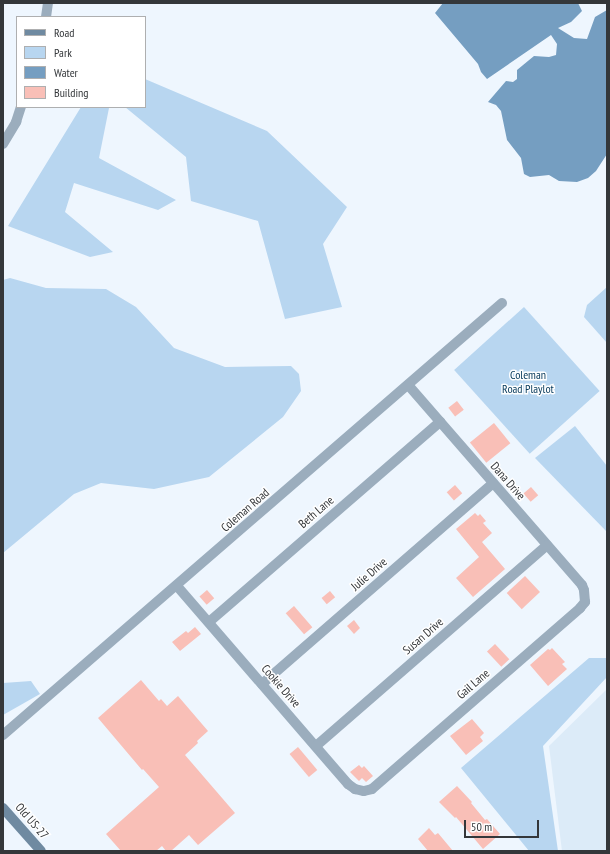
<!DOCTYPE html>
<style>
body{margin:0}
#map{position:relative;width:610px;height:854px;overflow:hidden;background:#eef6fe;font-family:"PT Sans Narrow",sans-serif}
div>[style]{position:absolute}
.built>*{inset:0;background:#dcebf8}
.green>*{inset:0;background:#b8d6f0;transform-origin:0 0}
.water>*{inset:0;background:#759ec1}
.building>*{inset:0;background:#f9bfb7;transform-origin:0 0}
.street>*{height:10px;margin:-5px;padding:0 5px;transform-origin:5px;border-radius:5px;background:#9badbd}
.secondary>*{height:10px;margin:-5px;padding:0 5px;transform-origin:5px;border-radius:5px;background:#6f8aa1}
span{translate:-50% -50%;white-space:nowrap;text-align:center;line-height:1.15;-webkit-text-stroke:3px #fff;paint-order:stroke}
.park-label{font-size:12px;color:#04385a}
.street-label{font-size:12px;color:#34373a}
.frame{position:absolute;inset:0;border:4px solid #34373a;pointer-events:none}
.legend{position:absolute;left:16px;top:16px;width:130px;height:92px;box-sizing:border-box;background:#fff;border:1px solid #aeafb0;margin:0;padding:5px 7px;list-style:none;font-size:12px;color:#34373a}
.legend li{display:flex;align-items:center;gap:8px;height:20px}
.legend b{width:20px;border:1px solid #aeafb0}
.scale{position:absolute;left:464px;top:820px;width:75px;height:18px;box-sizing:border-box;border:2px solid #34373a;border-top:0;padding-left:5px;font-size:12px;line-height:14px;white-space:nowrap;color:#34373a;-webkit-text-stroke:3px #fff;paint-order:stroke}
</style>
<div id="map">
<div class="built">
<div style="clip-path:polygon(607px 689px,607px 851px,562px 851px,549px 746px)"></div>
</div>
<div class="green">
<div style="clip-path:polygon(145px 79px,267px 131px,347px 207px,323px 244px,342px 307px,285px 319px,258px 221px,191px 201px,186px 157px,125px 107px,145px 107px)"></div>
<div style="clip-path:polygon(81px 107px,109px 108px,99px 158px,176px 200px,158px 210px,74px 183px,65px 212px,113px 252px,90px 257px,8px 226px)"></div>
<div style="clip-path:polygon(10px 278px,46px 288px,106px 289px,136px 307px,174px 348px,225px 367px,291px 366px,299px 374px,301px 391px,283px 417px,209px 477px,154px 489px,101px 483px,74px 494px,3px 553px,3px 280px)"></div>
<div style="clip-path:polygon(607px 287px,607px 343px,584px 317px,587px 305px)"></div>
<div style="left:524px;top:307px;width:113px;height:94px;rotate:48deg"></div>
<div style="clip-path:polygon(575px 426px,607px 466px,607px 532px,535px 458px)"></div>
<div style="clip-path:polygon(589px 658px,607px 658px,607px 677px,543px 746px,558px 851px,529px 851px,461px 768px)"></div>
<div style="clip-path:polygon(31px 681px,40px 694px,3px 715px,3px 683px)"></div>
</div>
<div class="water">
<div style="clip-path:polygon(443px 3px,578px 3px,582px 11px,571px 22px,558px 28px,574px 38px,587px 39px,595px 17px,607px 10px,607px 154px,596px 171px,588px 178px,577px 182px,559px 181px,549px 175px,530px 177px,524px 174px,521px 158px,507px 140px,501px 111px,496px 105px,488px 102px,506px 81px,513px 82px,517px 79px,517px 70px,534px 56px,549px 57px,556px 55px,557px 44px,551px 35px,487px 79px,481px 72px,478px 64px,435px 13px)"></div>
</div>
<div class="building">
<div style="left:457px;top:401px;width:11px;height:11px;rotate:52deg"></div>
<div style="left:494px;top:423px;width:26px;height:31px;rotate:51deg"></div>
<div style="left:455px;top:485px;width:11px;height:11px;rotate:49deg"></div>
<div style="left:531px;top:487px;width:11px;height:10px;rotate:49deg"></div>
<div style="clip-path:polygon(475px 513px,478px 516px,480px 514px,486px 521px,483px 523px,492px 533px,482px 542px,505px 569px,473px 597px,456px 578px,479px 557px,456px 529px)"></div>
<div style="left:525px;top:576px;width:22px;height:25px;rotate:47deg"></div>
<div style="left:207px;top:590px;width:11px;height:10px;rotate:49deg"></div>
<div style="left:330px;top:591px;width:8px;height:11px;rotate:50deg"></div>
<div style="left:294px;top:606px;width:28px;height:11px;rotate:49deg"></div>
<div style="clip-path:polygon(354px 620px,360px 628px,354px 634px,347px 626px)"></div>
<div style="clip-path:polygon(195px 627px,201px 634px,180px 651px,172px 642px,186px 631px,188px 633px)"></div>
<div style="left:495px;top:644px;width:21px;height:11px;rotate:47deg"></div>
<div style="clip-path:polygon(552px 648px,565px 662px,562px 664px,567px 669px,548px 686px,530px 665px,548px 649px,550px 650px)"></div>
<div style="clip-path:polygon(141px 680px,159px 701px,161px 699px,167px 706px,178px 696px,208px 731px,197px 741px,198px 743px,185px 755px,235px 813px,198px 845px,189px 835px,171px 851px,166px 851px,162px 846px,156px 851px,121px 851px,106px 834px,159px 787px,143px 769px,142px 770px,98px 718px)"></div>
<div style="clip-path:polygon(472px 719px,484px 733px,480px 737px,483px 741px,466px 755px,450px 736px)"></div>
<div style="left:298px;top:747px;width:30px;height:11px;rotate:50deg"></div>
<div style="clip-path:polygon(359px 765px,362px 768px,364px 766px,373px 776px,366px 782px,362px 778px,359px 781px,350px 772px)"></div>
<div style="clip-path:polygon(457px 786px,472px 802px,471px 803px,485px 820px,487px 819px,500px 834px,483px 849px,456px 817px,455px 818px,439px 802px)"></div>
<div style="clip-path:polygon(429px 828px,435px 835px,438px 833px,453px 851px,428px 851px,418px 839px)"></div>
</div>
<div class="street">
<div style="left:46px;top:17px;width:14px;rotate:-82deg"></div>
<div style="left:3px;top:144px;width:26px;rotate:-59deg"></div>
<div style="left:16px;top:122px;width:16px;rotate:-72deg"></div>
<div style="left:177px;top:586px;width:262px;rotate:49.2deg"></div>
<div style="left:348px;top:784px;width:9px;rotate:36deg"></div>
<div style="left:355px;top:789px;width:9px;rotate:13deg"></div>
<div style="left:364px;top:791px;width:8px;rotate:-14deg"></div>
<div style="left:372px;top:789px;width:276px;rotate:-41deg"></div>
<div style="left:580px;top:608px;width:8px;rotate:-50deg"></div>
<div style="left:585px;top:602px;width:12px;rotate:-95deg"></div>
<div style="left:584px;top:590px;width:5px;rotate:-112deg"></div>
<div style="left:582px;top:585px;width:265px;rotate:-131deg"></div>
<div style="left:209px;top:622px;width:306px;rotate:-40.9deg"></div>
<div style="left:262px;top:684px;width:306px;rotate:-41deg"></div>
<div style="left:3px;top:735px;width:660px;rotate:-40.88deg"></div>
<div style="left:316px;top:746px;width:306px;rotate:-41deg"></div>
</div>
<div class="secondary">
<div style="left:3px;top:808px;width:57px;rotate:48.5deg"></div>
</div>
<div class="park-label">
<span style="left:528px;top:382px">Coleman<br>Road Playlot</span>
</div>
<div class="street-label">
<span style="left:508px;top:481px;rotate:49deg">Dana Drive</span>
<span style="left:245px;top:510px;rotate:-41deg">Coleman Road</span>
<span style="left:316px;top:512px;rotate:-41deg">Beth Lane</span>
<span style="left:369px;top:574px;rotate:-41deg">Julie Drive</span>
<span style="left:423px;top:636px;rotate:-41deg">Susan Drive</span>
<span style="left:473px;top:684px;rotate:-41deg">Gail Lane</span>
<span style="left:281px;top:686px;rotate:49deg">Cookie Drive</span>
<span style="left:32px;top:821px;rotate:49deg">Old US-27</span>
</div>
<div class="frame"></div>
<ul class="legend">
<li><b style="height:5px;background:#6f8aa1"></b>Road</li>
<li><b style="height:11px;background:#b8d6f0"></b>Park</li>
<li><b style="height:11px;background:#759ec1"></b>Water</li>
<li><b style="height:11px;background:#f9bfb7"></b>Building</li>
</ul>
<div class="scale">50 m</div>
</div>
